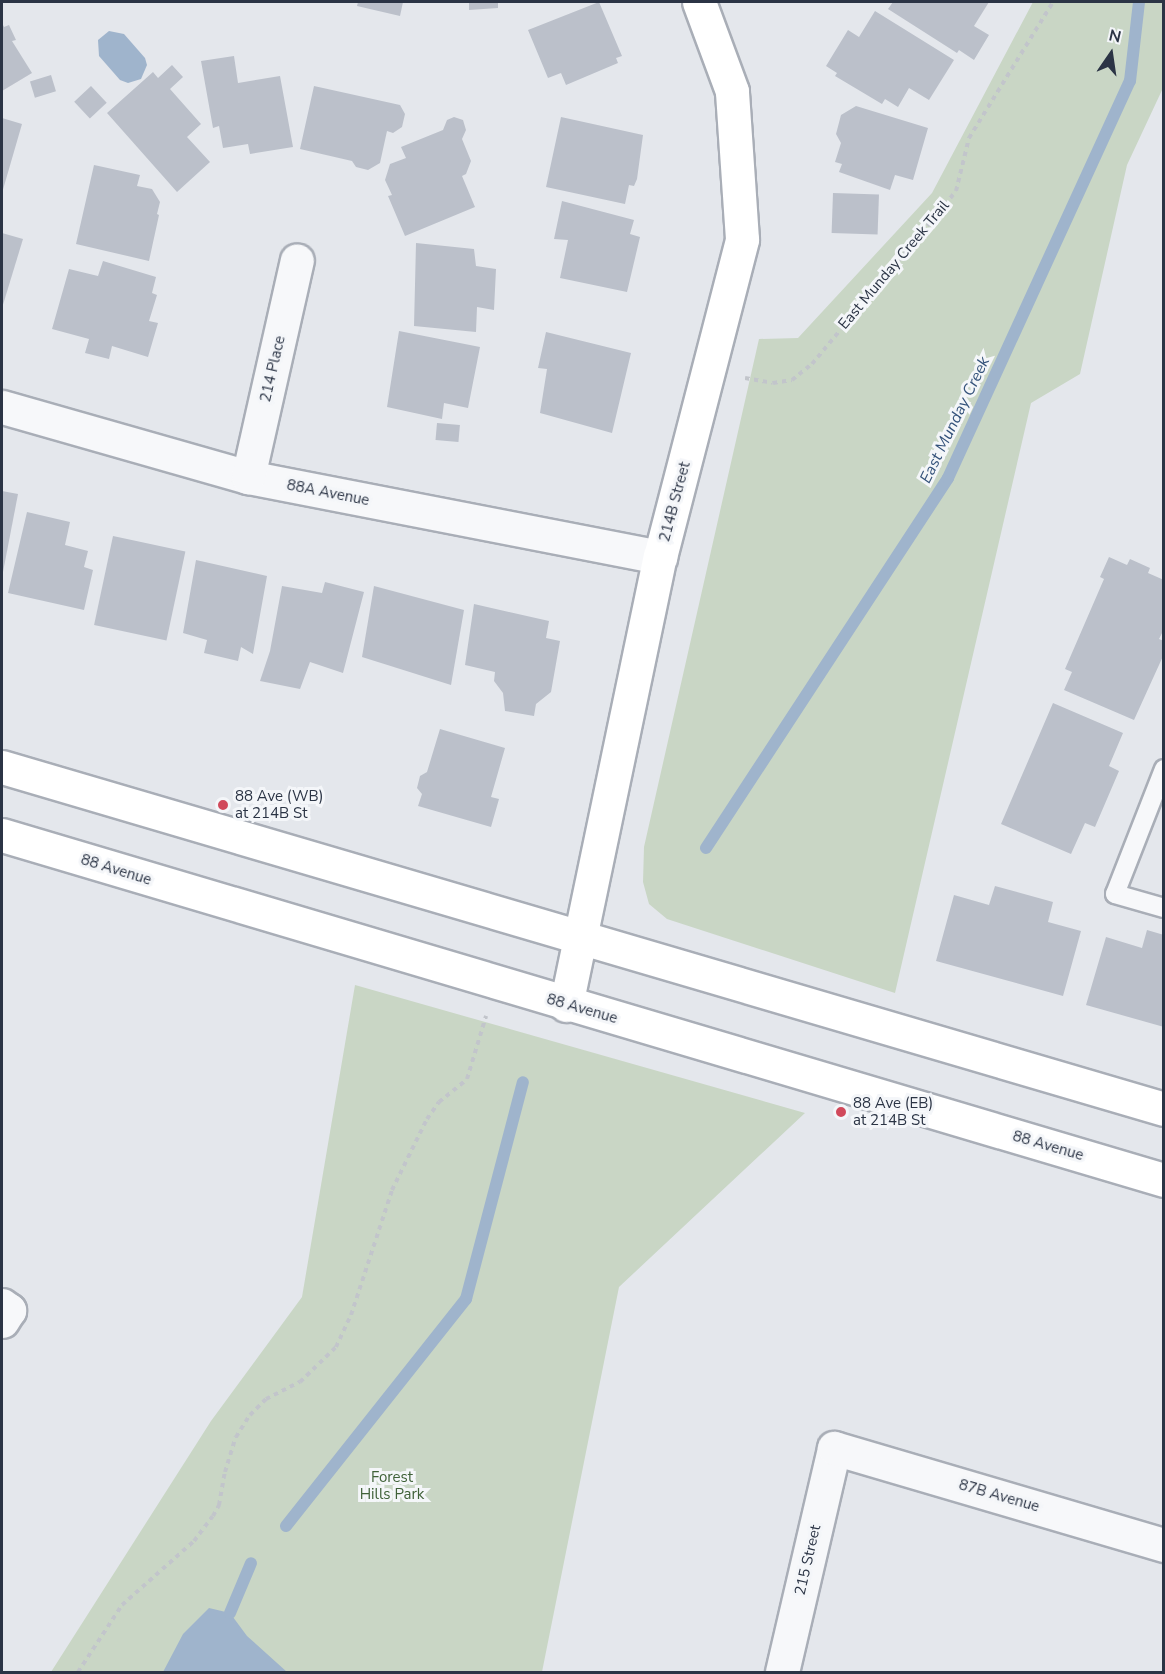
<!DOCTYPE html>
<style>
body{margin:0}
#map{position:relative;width:1165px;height:1674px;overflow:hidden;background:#e4e7ec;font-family:"Nunito Sans",sans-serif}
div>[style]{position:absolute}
.green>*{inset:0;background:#c9d6c5}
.water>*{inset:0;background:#9fb4cc}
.stream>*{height:12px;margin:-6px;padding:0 6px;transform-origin:6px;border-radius:6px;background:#9fb4cc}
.building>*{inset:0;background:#bbc0ca;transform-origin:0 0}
.path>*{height:4px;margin-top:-2px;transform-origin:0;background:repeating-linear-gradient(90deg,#c2c5cb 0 4.5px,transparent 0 9px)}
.roads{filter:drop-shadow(2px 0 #a9aeb7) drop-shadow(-2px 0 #a9aeb7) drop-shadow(0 2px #a9aeb7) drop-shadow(0 -2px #a9aeb7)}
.lane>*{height:18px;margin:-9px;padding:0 9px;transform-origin:9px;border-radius:9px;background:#f7f8fa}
.street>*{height:33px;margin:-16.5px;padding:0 16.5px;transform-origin:16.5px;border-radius:16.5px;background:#f7f8fa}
.secondary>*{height:33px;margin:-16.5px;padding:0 16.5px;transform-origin:16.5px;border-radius:16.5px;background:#fff}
.dots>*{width:16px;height:16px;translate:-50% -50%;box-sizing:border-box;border:3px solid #f4f6f9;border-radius:50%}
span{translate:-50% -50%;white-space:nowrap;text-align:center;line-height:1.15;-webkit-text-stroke:6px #f4f6f9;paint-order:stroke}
.street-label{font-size:15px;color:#2b3445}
.poi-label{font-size:15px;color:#2b3445}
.left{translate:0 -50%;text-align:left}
.park-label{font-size:15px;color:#3f6138}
.water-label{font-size:16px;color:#34527a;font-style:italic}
.frame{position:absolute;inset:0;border:3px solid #2b3445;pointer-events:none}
.north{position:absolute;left:1081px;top:24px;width:60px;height:60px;-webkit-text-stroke:4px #f4f6f9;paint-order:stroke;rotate:13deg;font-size:16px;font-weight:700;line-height:24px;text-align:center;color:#2b3445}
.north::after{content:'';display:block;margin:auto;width:21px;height:27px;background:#2b3445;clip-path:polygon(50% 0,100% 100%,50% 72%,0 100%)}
</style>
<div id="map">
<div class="green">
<div style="clip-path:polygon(1033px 2px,1163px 2px,1163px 88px,1127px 165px,1080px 374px,1031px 403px,895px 993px,667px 919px,649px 904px,643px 882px,644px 847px,759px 339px,798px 338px,932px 193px)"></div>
<div style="clip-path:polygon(355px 985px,805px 1113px,619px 1287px,542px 1672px,51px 1672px,211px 1421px,302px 1297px)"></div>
</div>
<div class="water">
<div style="clip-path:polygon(109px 31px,124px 34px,145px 58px,147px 65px,141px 79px,128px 83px,120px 80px,99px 56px,98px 40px)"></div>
<div style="clip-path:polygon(209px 1608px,230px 1613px,247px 1636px,287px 1672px,163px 1672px,183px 1634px)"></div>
</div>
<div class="stream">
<div style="left:706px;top:848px;width:442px;rotate:-56.8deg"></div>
<div style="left:948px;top:478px;width:437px;rotate:-65.4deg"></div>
<div style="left:1130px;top:81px;width:80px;rotate:-83.5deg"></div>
<div style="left:286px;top:1526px;width:290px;rotate:-51.6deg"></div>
<div style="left:466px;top:1299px;width:224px;rotate:-75.3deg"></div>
<div style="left:230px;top:1613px;width:54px;rotate:-67.2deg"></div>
</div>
<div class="building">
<div style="clip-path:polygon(358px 2px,403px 2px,400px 16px,357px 6px)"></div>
<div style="clip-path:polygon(469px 2px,498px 2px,498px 8px,469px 10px)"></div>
<div style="clip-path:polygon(599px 2px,622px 56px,616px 58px,618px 63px,566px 85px,561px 73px,548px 78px,528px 30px)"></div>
<div style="clip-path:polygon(893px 2px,989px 2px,974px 26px,989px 35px,974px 60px,959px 50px,957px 53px,888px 9px)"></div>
<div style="clip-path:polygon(875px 11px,954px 60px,929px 100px,909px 88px,898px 107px,885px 99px,882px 104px,835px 76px,837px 73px,826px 66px,848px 30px,859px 37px)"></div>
<div style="clip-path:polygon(2px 23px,4px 27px,9px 25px,16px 40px,12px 41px,32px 73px,2px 91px)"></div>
<div style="clip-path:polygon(234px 56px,238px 83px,280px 76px,293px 147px,250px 154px,248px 144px,223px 148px,219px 126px,213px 128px,201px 61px)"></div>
<div style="clip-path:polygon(172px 65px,183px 77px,170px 89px,201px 124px,187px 137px,210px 162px,177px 192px,107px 113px,153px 72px,158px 78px)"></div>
<div style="left:51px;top:75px;width:17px;height:22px;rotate:73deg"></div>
<div style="left:91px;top:86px;width:23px;height:23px;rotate:47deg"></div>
<div style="clip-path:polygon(314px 86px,400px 105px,405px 114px,402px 127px,393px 133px,387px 131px,380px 163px,368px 170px,356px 167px,352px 161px,300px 149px)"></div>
<div style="clip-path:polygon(856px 106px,928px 128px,913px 180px,895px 175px,890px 190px,839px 172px,842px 164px,835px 162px,841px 143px,836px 134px,841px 115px)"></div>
<div style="clip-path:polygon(454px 117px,463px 120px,466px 130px,462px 139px,471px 161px,466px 174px,462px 176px,475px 207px,405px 236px,388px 196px,392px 195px,385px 180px,390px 164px,406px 158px,401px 147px,443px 130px,447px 120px)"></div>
<div style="clip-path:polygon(561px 117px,643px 135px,637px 179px,634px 186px,629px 185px,625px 204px,546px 187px)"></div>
<div style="clip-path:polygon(2px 118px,22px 124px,2px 193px)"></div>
<div style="clip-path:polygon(94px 165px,140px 175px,137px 186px,152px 189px,160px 202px,157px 214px,159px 215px,149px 261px,76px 244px)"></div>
<div style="left:833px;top:193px;width:46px;height:40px;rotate:2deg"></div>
<div style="clip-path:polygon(562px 201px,634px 220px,630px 234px,640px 237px,627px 292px,560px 278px,568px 240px,554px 239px)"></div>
<div style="clip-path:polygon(2px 233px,23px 239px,2px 308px)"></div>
<div style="clip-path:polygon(416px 243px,474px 249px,476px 266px,496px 269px,494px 310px,477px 307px,476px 332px,414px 326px)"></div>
<div style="clip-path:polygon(103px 261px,156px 277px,152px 293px,157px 295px,149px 321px,158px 323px,148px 357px,112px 346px,109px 359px,85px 353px,89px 339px,52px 329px,69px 269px,98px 276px)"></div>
<div style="clip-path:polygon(399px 331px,480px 347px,468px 408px,444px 403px,442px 419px,387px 407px)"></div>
<div style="clip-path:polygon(546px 332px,631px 353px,612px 433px,540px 413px,547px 369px,538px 368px)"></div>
<div style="left:437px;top:423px;width:23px;height:17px;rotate:5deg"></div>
<div style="clip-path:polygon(2px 491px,18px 494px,3px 572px,2px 572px)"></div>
<div style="clip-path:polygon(27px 512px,70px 522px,65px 545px,88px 551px,84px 567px,93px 570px,84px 610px,8px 593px)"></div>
<div style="left:113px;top:536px;width:74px;height:91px;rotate:12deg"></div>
<div style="clip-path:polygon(1109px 557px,1127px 565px,1130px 559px,1150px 568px,1148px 573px,1164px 580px,1164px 629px,1159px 639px,1164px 641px,1164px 654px,1134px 720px,1064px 690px,1072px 672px,1065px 669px,1104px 579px,1100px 577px)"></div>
<div style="clip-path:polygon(196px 560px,267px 576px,253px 654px,241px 647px,238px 661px,204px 653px,207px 640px,183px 633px)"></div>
<div style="clip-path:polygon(325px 582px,364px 592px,343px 673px,310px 662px,300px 689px,260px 681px,270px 651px,282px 586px,322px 593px)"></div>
<div style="clip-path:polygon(374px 586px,464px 610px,451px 685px,362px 657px)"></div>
<div style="clip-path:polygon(474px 604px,549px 621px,546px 638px,560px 641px,551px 692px,536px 704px,534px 716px,505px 711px,503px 693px,494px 681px,495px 672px,465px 665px)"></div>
<div style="clip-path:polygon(1053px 703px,1123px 733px,1109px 766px,1119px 771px,1095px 827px,1085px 823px,1071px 854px,1001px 824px)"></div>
<div style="clip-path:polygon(440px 729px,505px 748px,491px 797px,499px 799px,491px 827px,418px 806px,422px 794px,417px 788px,420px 776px,427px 772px)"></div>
<div style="clip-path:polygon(995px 886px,1053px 902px,1048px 922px,1081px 931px,1063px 996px,936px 961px,954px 895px,989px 905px)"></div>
<div style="clip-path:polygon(1147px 930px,1164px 935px,1164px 1027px,1086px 1005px,1106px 937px,1142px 948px)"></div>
</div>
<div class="path">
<div style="left:745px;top:378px;width:28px;rotate:10deg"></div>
<div style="left:773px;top:383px;width:19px;rotate:-9deg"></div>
<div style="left:792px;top:380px;width:26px;rotate:-39deg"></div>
<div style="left:812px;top:364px;width:225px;rotate:-50.2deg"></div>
<div style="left:956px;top:191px;width:55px;rotate:-76.2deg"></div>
<div style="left:969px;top:138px;width:160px;rotate:-58.3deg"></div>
<div style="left:78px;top:1672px;width:80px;rotate:-56.7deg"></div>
<div style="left:122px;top:1605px;width:96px;rotate:-41.6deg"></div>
<div style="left:194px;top:1541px;width:31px;rotate:-53deg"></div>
<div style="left:213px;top:1516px;width:13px;rotate:-61deg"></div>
<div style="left:219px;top:1505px;width:34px;rotate:-80deg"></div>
<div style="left:225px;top:1472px;width:37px;rotate:-73deg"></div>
<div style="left:236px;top:1437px;width:26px;rotate:-58deg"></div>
<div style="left:250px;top:1415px;width:23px;rotate:-45deg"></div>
<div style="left:266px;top:1399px;width:38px;rotate:-27deg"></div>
<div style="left:300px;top:1382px;width:50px;rotate:-44.2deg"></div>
<div style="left:336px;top:1347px;width:35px;rotate:-65deg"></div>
<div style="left:351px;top:1315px;width:132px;rotate:-71.8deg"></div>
<div style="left:392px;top:1190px;width:79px;rotate:-63.8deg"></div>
<div style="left:427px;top:1119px;width:21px;rotate:-55deg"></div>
<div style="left:439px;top:1102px;width:36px;rotate:-39deg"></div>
<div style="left:467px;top:1079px;width:66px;rotate:-73.2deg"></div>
</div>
<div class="roads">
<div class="lane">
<div style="left:1164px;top:769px;width:134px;rotate:111.4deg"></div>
<div style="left:1115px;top:894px;width:51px;rotate:15.9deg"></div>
</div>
<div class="street">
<div style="left:2px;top:407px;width:256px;rotate:15.9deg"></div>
<div style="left:248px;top:477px;width:420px;rotate:11deg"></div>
<div style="left:248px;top:477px;width:222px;rotate:-77.3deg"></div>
<div style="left:2px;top:1305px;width:9px;rotate:36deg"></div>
<div style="left:9px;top:1310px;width:13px;rotate:122deg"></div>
<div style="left:782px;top:1672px;width:230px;rotate:-76.9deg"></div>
<div style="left:834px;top:1448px;width:344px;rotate:16.4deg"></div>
</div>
<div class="secondary">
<div style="left:2px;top:767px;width:1211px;rotate:16.4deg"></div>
<div style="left:2px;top:835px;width:1212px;rotate:16.54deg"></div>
<div style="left:566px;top:1005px;width:458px;rotate:-78.2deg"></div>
<div style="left:660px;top:557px;width:328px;rotate:-75.5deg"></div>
<div style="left:742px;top:239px;width:148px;rotate:-93.9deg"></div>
<div style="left:732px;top:91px;width:95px;rotate:-110.3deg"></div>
</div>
</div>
<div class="dots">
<div style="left:223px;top:805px;background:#d1495b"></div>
<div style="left:841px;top:1112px;background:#d1495b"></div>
</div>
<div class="street-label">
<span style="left:894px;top:265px;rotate:-50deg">East Munday Creek Trail</span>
<span style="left:273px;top:369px;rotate:-77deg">214 Place</span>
<span style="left:328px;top:493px;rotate:11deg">88A Avenue</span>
<span style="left:675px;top:502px;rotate:-75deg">214B Street</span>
<span style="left:116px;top:870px;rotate:17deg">88 Avenue</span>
<span style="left:582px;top:1009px;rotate:16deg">88 Avenue</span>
<span style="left:1048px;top:1146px;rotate:16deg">88 Avenue</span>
<span style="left:999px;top:1496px;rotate:16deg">87B Avenue</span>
<span style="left:808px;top:1560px;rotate:-77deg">215 Street</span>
</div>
<div class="poi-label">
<span class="left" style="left:235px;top:805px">88 Ave (WB)<br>at 214B St</span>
<span class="left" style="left:853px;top:1112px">88 Ave (EB)<br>at 214B St</span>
</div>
<div class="park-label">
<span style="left:392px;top:1486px">Forest<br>Hills Park</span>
</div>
<div class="water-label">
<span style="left:955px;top:420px;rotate:-64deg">East Munday Creek</span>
</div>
<div class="frame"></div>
<div class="north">N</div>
</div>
